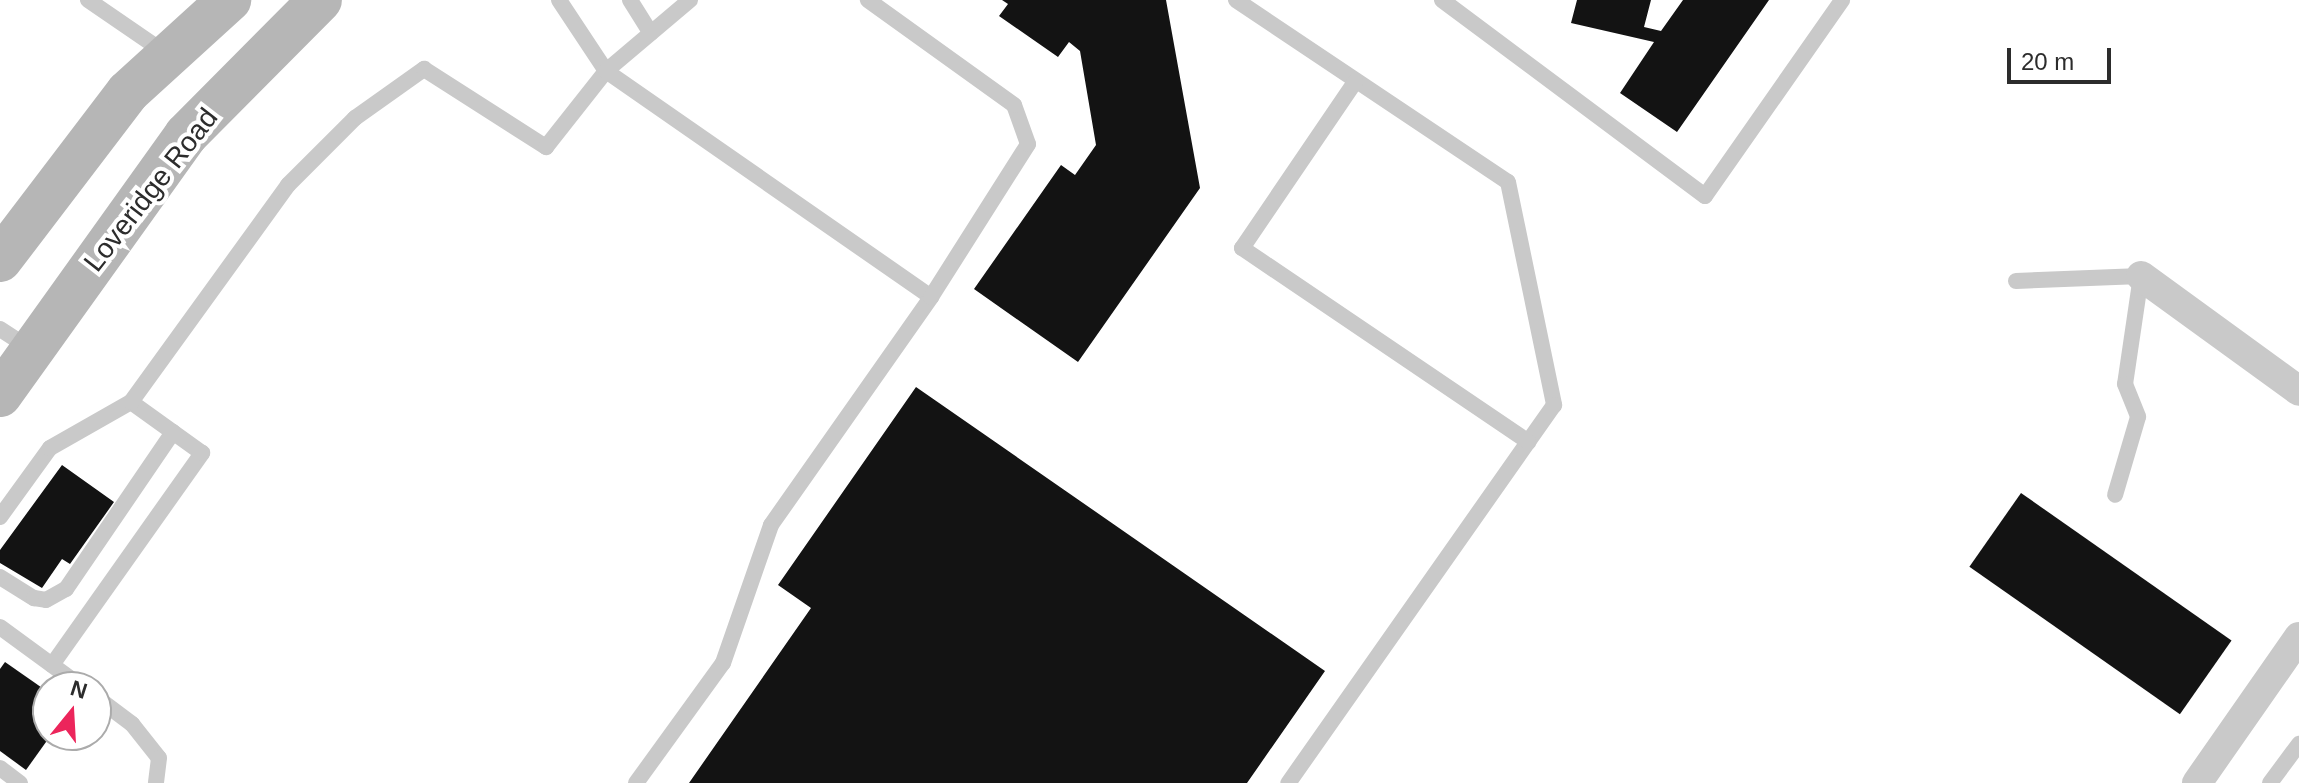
<!DOCTYPE html>
<style>
body{margin:0}
#map{position:relative;width:2299px;height:783px;overflow:hidden;background:#fff;font-family:Helvetica,sans-serif}
div>[style]{position:absolute}
.building>*{inset:0;background:#131313;transform-origin:0 0}
.lane>*{height:16px;margin:-8px;padding:0 8px;transform-origin:8px;border-radius:8px;background:#c9c9c9}
.street>*{height:30px;margin:-15px;padding:0 15px;transform-origin:15px;border-radius:15px;background:#c9c9c9}
.secondary>*{height:44px;margin:-22px;padding:0 22px;transform-origin:22px;border-radius:22px;background:#b6b6b6}
span{translate:-50% -50%;white-space:nowrap;text-align:center;line-height:1.15;-webkit-text-stroke:8px #fff;paint-order:stroke}
.street-label{font-size:28px;color:#2c2c2c}
.north{position:absolute;left:32px;top:671px;width:80px;height:80px;box-sizing:border-box;background:#fff;border:2px solid #ababab;border-radius:50%;rotate:18deg;font-size:22px;font-weight:700;line-height:32px;text-align:center;color:#2c2c2c}
.north::after{content:'';display:block;margin:auto;width:28px;height:36px;background:#ec255b;clip-path:polygon(50% 0,100% 100%,50% 72%,0 100%)}
.scale{position:absolute;left:2007px;top:48px;width:104px;height:36px;box-sizing:border-box;border:4px solid #2c2c2c;border-top:0;padding-left:10px;font-size:24px;line-height:28px;white-space:nowrap;color:#2c2c2c;-webkit-text-stroke:6px #fff;paint-order:stroke}
</style>
<div id="map">
<div class="building">
<div style="clip-path:polygon(1002px 0,1166px 0,1200px 188px,1078px 362px,974px 289px,1061px 165px,1075px 175px,1096px 145px,1080px 51px,1069px 42px,1058px 57px,999px 16px,1008px 4px)"></div>
<div style="clip-path:polygon(1577px 0,1651px 0,1644px 27px,1661px 31px,1683px 0,1769px 0,1677px 132px,1620px 93px,1654px 42px,1571px 23px)"></div>
<div style="clip-path:polygon(916px 387px,1325px 671px,1247px 783px,689px 783px,811px 608px,778px 585px)"></div>
<div style="clip-path:polygon(62px 465px,114px 502px,70px 564px,62px 559px,42px 588px,0 563px,0 550px)"></div>
<div style="left:2021px;top:493px;width:257px;height:90px;rotate:35deg"></div>
<div style="clip-path:polygon(5px 662px,48px 692px,51px 735px,26px 770px,0 751px,0 669px)"></div>
</div>
<div class="lane">
<div style="left:88px;top:0;width:96px;rotate:34.4deg"></div>
<div style="left:559px;top:0;width:85px;rotate:56.5deg"></div>
<div style="left:606px;top:71px;width:396px;rotate:34.8deg"></div>
<div style="left:630px;top:0;width:39px;rotate:58deg"></div>
<div style="left:1236px;top:0;width:327px;rotate:33.8deg"></div>
<div style="left:1508px;top:182px;width:228px;rotate:78.3deg"></div>
<div style="left:1554px;top:405px;width:462px;rotate:125.1deg"></div>
<div style="left:1442px;top:0;width:328px;rotate:36.7deg"></div>
<div style="left:1705px;top:196px;width:239px;rotate:-55deg"></div>
<div style="left:1355px;top:82px;width:201px;rotate:124.2deg"></div>
<div style="left:1242px;top:248px;width:346px;rotate:34.1deg"></div>
<div style="left:2016px;top:281px;width:125px;rotate:-2.3deg"></div>
<div style="left:2141px;top:276px;width:109px;rotate:98.4deg"></div>
<div style="left:2125px;top:384px;width:35px;rotate:68deg"></div>
<div style="left:2138px;top:417px;width:81px;rotate:106.4deg"></div>
<div style="left:0;top:329px;width:37px;rotate:33deg"></div>
<div style="left:0;top:517px;width:85px;rotate:-54.1deg"></div>
<div style="left:50px;top:448px;width:93px;rotate:-29.6deg"></div>
<div style="left:0;top:577px;width:40px;rotate:32deg"></div>
<div style="left:34px;top:598px;width:12px;rotate:9deg"></div>
<div style="left:46px;top:600px;width:23px;rotate:-29deg"></div>
<div style="left:66px;top:589px;width:190px;rotate:-55.7deg"></div>
<div style="left:0;top:627px;width:102px;rotate:36.2deg"></div>
<div style="left:52px;top:665px;width:260px;rotate:-54.7deg"></div>
<div style="left:202px;top:453px;width:87px;rotate:-144.3deg"></div>
<div style="left:131px;top:402px;width:268px;rotate:-54.1deg"></div>
<div style="left:288px;top:185px;width:95px;rotate:-45deg"></div>
<div style="left:355px;top:118px;width:85px;rotate:-35.4deg"></div>
<div style="left:424px;top:69px;width:145px;rotate:32.6deg"></div>
<div style="left:546px;top:147px;width:97px;rotate:-51.7deg"></div>
<div style="left:606px;top:71px;width:110px;rotate:-40.2deg"></div>
<div style="left:96px;top:697px;width:45px;rotate:36.9deg"></div>
<div style="left:132px;top:724px;width:43px;rotate:51.5deg"></div>
<div style="left:159px;top:758px;width:25px;rotate:97deg"></div>
<div style="left:0;top:768px;width:25px;rotate:37deg"></div>
<div style="left:636px;top:783px;width:148px;rotate:-54.1deg"></div>
<div style="left:723px;top:663px;width:146px;rotate:-70.8deg"></div>
<div style="left:771px;top:525px;width:279px;rotate:-54.9deg"></div>
<div style="left:931px;top:297px;width:181px;rotate:-57.6deg"></div>
<div style="left:1028px;top:144px;width:41px;rotate:-109.7deg"></div>
<div style="left:1014px;top:105px;width:180px;rotate:-144.3deg"></div>
<div style="left:2270px;top:783px;width:49px;rotate:-53.4deg"></div>
</div>
<div class="street">
<div style="left:2141px;top:276px;width:195px;rotate:36deg"></div>
<div style="left:2197px;top:783px;width:178px;rotate:-55.1deg"></div>
</div>
<div class="secondary">
<div style="left:0;top:260px;width:211px;rotate:-52.7deg"></div>
<div style="left:128px;top:92px;width:137px;rotate:-42.3deg"></div>
<div style="left:0;top:395px;width:320px;rotate:-54.4deg"></div>
<div style="left:186px;top:135px;width:190px;rotate:-45.2deg"></div>
</div>
<div class="street-label">
<span style="left:151px;top:190px;rotate:-52deg">Loveridge Road</span>
</div>
<div class="north">N</div>
<div class="scale">20 m</div>
</div>
